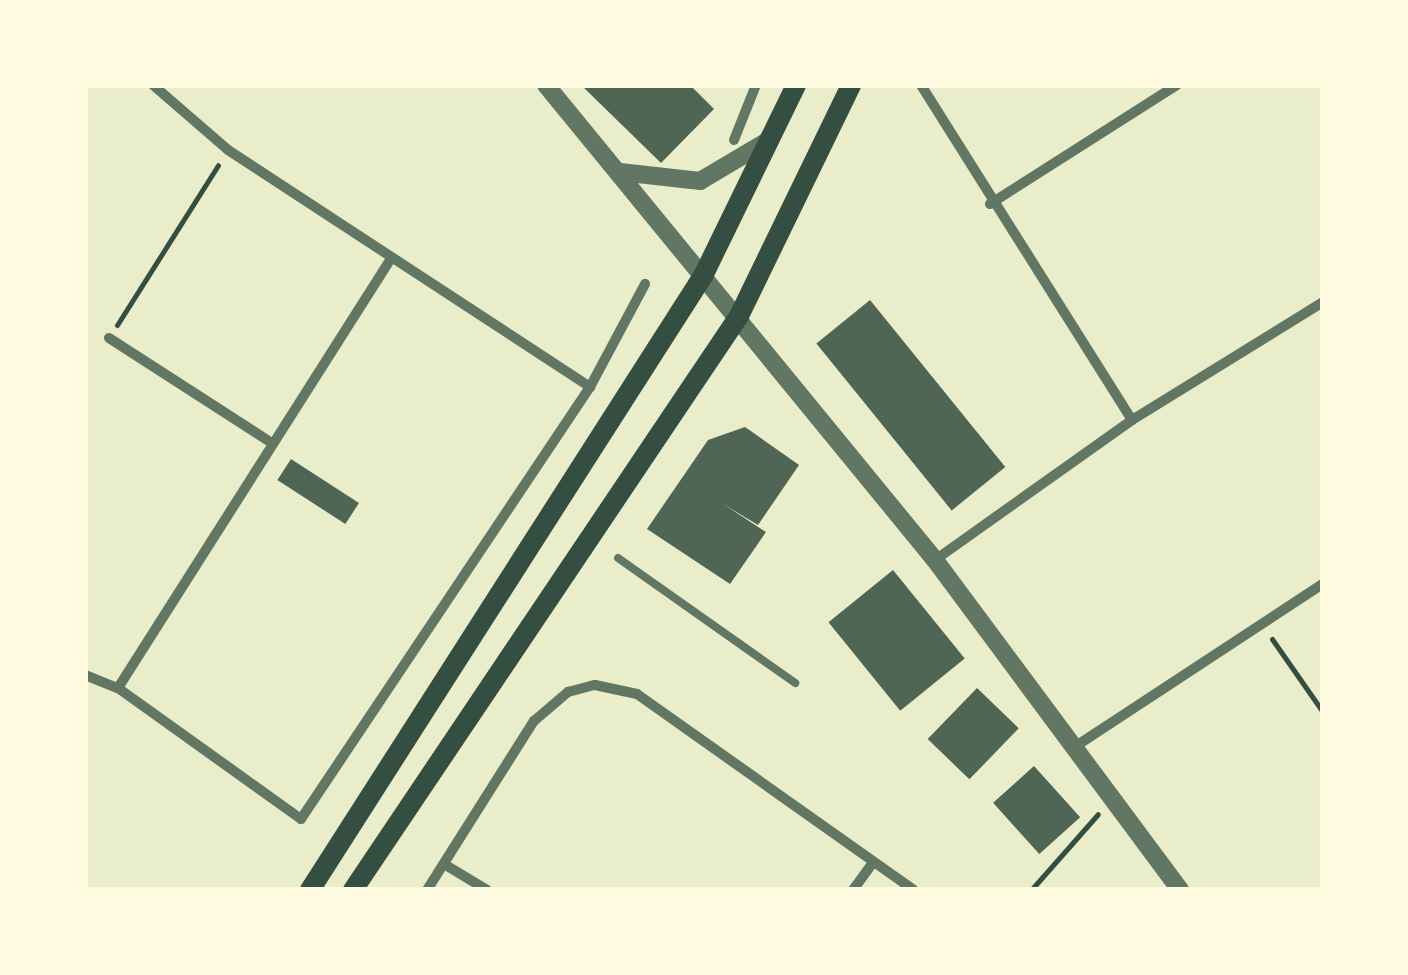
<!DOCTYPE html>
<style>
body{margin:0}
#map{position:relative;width:1408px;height:975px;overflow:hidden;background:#e9edc9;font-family:"Crimson Pro",serif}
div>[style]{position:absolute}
.building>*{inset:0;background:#4f6655;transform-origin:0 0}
.path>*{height:5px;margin:-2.5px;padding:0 2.5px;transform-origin:2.5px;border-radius:2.5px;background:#344e41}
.service>*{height:8px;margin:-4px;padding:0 4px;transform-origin:4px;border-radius:4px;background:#617663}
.minor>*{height:10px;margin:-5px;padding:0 5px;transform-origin:5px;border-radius:5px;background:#617663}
.tertiary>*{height:18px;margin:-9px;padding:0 9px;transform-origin:9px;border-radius:9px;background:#617663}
.secondary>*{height:20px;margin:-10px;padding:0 10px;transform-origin:10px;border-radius:10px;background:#344e41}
span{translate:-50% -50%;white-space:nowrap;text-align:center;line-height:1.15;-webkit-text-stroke:8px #fefae0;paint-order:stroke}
.frame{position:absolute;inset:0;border:88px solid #fefae0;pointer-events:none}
</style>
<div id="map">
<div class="building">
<div style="clip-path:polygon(581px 85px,690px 85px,714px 109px,661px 163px)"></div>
<div style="left:870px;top:300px;width:215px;height:69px;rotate:51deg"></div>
<div style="clip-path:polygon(745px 427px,799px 465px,758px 525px,723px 504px,766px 532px,730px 584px,647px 529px,708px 440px)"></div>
<div style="left:291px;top:459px;width:81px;height:25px;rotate:33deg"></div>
<div style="left:893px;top:570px;width:114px;height:83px;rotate:51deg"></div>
<div style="left:977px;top:688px;width:58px;height:71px;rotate:44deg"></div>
<div style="left:1034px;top:766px;width:69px;height:55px;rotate:48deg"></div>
</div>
<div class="path">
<div style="left:117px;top:325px;width:189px;rotate:-57.7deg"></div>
<div style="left:1272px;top:639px;width:89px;rotate:55.1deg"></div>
<div style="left:1031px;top:890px;width:101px;rotate:-48.6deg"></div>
</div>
<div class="service">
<div style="left:618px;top:558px;width:217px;rotate:35.2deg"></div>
</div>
<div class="minor">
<div style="left:153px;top:85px;width:99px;rotate:40.9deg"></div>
<div style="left:228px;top:150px;width:433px;rotate:33.2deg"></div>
<div style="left:921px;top:85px;width:396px;rotate:57.8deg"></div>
<div style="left:734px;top:140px;width:59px;rotate:-68.2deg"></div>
<div style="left:990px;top:204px;width:222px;rotate:-32.5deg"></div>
<div style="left:109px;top:338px;width:194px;rotate:32.8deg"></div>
<div style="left:935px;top:560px;width:242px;rotate:-35.4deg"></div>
<div style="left:1132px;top:420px;width:225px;rotate:-31.7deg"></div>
<div style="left:85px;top:675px;width:35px;rotate:22deg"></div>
<div style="left:118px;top:688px;width:225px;rotate:35.6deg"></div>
<div style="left:301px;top:819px;width:520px;rotate:-56.22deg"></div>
<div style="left:590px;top:387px;width:117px;rotate:-61.9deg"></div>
<div style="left:118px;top:688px;width:507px;rotate:-57.56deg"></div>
<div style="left:1076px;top:746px;width:295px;rotate:-33.3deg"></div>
<div style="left:444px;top:864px;width:50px;rotate:31.2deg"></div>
<div style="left:427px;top:890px;width:200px;rotate:-57.7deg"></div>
<div style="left:534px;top:721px;width:45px;rotate:-40.5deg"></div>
<div style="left:568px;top:692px;width:28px;rotate:-15deg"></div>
<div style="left:595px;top:685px;width:43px;rotate:12.1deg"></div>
<div style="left:637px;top:694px;width:339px;rotate:35.3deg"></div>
<div style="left:853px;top:890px;width:34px;rotate:-54deg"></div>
</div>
<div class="tertiary">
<div style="left:546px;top:85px;width:614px;rotate:50.68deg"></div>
<div style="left:935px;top:560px;width:411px;rotate:53.4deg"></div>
<div style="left:620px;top:172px;width:81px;rotate:6.4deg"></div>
<div style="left:700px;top:181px;width:77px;rotate:-30.6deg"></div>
</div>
<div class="secondary">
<div style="left:310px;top:890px;width:729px;rotate:-57.38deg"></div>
<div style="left:703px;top:276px;width:212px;rotate:-64deg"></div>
<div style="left:353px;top:890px;width:692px;rotate:-56.08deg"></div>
<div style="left:739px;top:316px;width:257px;rotate:-64.1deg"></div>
</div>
<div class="frame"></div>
</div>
